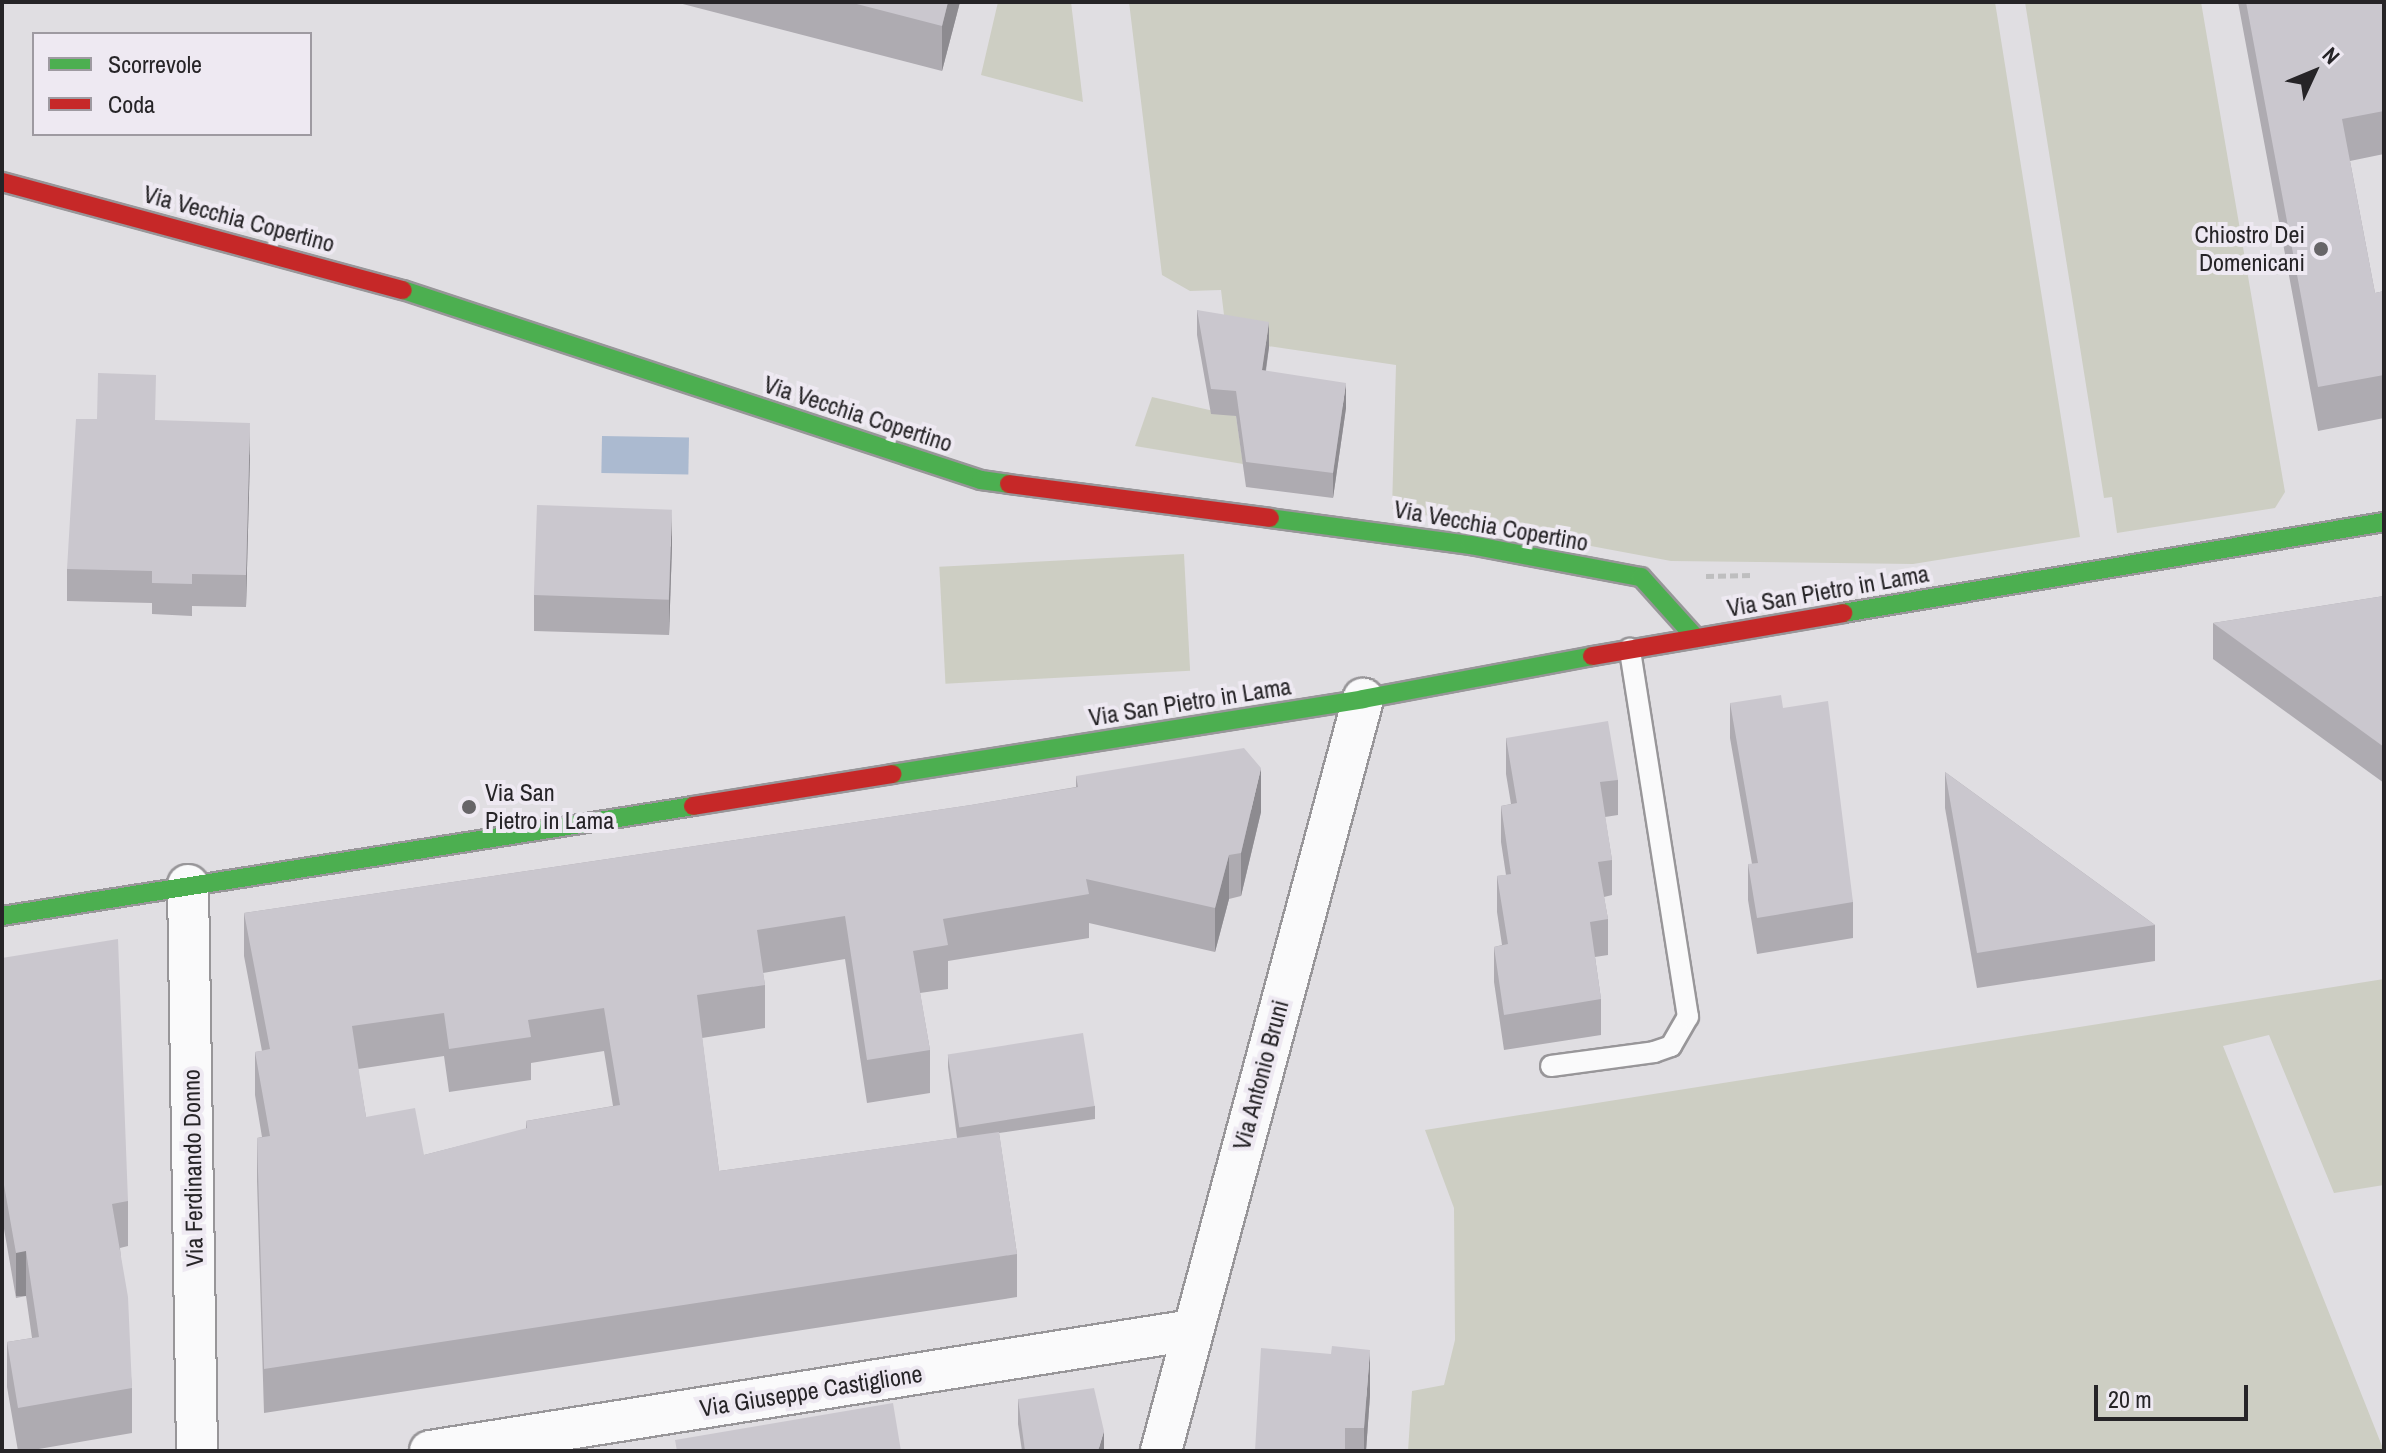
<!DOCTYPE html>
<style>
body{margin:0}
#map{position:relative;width:2386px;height:1453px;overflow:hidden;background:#e0dee2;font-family:"Archivo Narrow",sans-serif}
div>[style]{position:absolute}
.green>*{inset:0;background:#cdcec3;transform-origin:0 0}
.water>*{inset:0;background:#abbad0;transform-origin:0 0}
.path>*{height:5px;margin-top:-2.5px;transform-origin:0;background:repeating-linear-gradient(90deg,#bebebf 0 8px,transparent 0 12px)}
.roads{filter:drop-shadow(2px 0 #989699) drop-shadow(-2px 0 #989699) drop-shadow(0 2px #989699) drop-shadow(0 -2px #989699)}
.lane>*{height:20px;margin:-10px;padding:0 10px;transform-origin:10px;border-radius:10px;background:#fafafb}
.street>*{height:40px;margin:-20px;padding:0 20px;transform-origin:20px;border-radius:20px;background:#fafafb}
.fast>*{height:18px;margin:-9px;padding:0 9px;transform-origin:9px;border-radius:9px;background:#4caf50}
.jam>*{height:18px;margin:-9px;padding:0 9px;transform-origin:9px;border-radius:9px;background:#c62828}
.wall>*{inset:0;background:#aeabb1}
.shaded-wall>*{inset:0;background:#8d8b90;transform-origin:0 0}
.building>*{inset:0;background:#cac7ce;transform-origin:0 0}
.dots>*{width:22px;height:22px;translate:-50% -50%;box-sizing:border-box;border:4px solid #eee9f2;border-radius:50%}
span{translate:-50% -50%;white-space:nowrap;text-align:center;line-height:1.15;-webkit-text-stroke:8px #eee9f2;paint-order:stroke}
.street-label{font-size:24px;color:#262427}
.poi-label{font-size:24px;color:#262427}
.right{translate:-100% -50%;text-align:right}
.left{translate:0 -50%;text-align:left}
.frame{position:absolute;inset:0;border:4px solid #262427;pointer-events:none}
.legend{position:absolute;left:32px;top:32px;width:280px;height:104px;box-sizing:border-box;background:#eee9f2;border:2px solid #9e9aa1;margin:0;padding:10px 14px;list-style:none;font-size:24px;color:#262427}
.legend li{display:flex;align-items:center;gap:16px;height:40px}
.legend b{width:40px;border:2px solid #9e9aa1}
.north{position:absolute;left:2274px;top:32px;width:80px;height:80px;-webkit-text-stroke:6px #eee9f2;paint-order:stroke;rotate:46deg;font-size:22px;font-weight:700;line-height:32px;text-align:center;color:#262427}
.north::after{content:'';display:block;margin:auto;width:28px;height:36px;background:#262427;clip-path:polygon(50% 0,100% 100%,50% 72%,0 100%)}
.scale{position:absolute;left:2094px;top:1385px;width:154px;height:36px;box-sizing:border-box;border:4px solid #262427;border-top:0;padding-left:10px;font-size:24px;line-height:28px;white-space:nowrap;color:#262427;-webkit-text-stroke:6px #eee9f2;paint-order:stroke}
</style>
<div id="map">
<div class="green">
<div style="clip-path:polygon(998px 2px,1071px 2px,1083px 102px,981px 75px)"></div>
<div style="clip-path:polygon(1129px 2px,1995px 2px,2080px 537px,1913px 564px,1671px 561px,1392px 509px,1396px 365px,1227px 340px,1221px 290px,1190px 291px,1162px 275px)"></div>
<div style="clip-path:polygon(2025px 2px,2201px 2px,2285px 492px,2275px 508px,2117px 533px,2112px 497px,2104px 498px)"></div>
<div style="clip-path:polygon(1152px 397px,1236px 416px,1243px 464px,1135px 446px)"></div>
<div style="left:1184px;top:554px;width:117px;height:245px;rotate:87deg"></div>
<div style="clip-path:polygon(2384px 979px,2384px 1185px,2334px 1193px,2269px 1035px,2223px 1046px,2384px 1451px,1408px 1451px,1412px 1391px,1444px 1385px,1455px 1340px,1454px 1208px,1425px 1130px)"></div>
</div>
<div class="water">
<div style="left:602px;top:436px;width:87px;height:37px;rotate:1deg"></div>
</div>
<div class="path">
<div style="left:1706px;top:576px;width:46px;rotate:-1.2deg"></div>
</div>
<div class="roads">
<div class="lane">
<div style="left:1551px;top:1066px;width:104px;rotate:-7.7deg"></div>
<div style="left:1654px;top:1052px;width:18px;rotate:-19deg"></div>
<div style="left:1671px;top:1046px;width:34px;rotate:-60deg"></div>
<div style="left:1688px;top:1017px;width:373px;rotate:-99deg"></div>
</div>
<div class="street">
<div style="left:188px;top:885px;width:566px;rotate:89.09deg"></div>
<div style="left:430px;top:1451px;width:772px;rotate:-9.02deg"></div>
<div style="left:1161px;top:1451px;width:779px;rotate:-74.96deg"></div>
</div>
<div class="fast">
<div style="left:403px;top:290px;width:608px;rotate:18.2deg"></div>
<div style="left:981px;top:480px;width:28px;rotate:8deg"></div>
<div style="left:1270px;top:518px;width:203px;rotate:7.7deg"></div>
<div style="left:1471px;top:545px;width:173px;rotate:10.7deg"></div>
<div style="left:1641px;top:577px;width:82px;rotate:48deg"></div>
<div style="left:1843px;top:613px;width:549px;rotate:-9.55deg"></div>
<div style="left:892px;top:774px;width:477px;rotate:-9deg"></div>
<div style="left:1363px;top:699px;width:233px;rotate:-10.6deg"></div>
<div style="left:2px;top:916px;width:700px;rotate:-9.04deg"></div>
</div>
<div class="jam">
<div style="left:2px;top:182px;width:415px;rotate:15.1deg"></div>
<div style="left:1009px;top:484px;width:263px;rotate:7.4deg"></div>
<div style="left:1592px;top:656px;width:255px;rotate:-9.7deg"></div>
<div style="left:693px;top:806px;width:202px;rotate:-9.1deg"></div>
</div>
</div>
<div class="wall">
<div style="clip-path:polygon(675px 2px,960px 2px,942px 71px)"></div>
<div style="clip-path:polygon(2238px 2px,2384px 2px,2384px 154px,2350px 161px,2375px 293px,2384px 291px,2384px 418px,2318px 431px)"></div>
<div style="clip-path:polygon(1197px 310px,1269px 347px,1266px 371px,1346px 408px,1333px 498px,1246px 487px,1236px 416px,1211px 414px,1197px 335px)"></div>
<div style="clip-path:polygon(155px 420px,250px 455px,246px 607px,192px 606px,192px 616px,152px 614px,152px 603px,67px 601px,67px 569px)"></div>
<div style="clip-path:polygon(672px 546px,669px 635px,534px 631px,534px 595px)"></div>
<div style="clip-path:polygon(2384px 596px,2384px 783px,2213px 659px,2213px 623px)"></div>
<div style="clip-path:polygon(1730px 703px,1783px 708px,1853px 902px,1853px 938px,1757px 954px,1748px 900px,1748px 864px,1752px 864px,1730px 738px)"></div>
<div style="clip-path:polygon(1506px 738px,1618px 780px,1618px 815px,1605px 817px,1612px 860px,1612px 895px,1604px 897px,1608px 919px,1608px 955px,1595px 957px,1601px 999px,1601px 1035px,1504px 1050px,1494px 982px,1494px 947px,1502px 945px,1497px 912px,1497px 876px,1506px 875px,1501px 842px,1501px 806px,1511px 804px,1506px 774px)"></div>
<div style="clip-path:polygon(1945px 772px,2155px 925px,2155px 961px,1977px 988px,1945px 808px)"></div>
<div style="clip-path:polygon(evenodd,1076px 776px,1261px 812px,1241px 896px,1229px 899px,1215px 952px,1089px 923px,1089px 938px,948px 961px,948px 989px,920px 993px,930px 1050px,930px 1093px,867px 1103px,845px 959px,763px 973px,765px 985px,765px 1028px,702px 1038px,719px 1171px,957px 1138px,948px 1067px,948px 1055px,1095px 1106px,1095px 1119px,999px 1133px,1017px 1254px,1017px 1297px,264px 1413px,257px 1181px,257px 1138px,262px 1137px,255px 1095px,255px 1052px,262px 1051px,244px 956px,244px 913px,971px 805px,1076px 787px,1076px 776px,604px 1051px,613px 1106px,526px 1121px,526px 1129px,424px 1155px,366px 1117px,358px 1069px,444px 1056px,449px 1092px,531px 1080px,531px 1063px,604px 1051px)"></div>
<div style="clip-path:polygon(2px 958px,128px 1201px,128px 1246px,120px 1248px,132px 1388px,132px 1433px,27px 1451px,18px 1451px,7px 1387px,7px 1342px,32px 1338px,26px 1296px,16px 1298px,4px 1229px,2px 1230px)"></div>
<div style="clip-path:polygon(1370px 1395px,1366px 1451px,1255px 1451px)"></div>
<div style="clip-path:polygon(1018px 1399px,1104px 1451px,1022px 1451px,1018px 1424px)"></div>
</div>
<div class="shaded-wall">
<div style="clip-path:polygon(948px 2px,960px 2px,942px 71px,942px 26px)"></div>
<div style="clip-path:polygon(1269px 322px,1269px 347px,1262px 395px,1262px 370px)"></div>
<div style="clip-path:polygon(1346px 383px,1346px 408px,1333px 498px,1333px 473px)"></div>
<div style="clip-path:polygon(250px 423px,250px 455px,246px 607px,246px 575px)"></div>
<div style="clip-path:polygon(672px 510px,672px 546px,669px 635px,669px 599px)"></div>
<div style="clip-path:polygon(1261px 768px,1261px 812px,1241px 896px,1241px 853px)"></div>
<div style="clip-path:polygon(1229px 855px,1229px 899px,1215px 952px,1215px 908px)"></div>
<div style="left:26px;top:1251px;width:45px;height:10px;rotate:90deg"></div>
<div style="clip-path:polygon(1370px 1350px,1370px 1395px,1366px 1451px,1364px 1451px,1364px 1428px)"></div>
<div style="clip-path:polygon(1104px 1431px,1104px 1451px,1098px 1451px)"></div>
</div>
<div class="building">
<div style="clip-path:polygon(849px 2px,948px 2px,942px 26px)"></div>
<div style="clip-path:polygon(2246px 2px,2384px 2px,2384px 90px,2383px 90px,2384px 111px,2342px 119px,2375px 293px,2384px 291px,2384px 375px,2318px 387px)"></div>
<div style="clip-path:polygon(1197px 310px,1269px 322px,1262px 370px,1346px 383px,1333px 473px,1246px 462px,1236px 391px,1211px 389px)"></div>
<div style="clip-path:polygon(98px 373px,156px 375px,155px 420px,250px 423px,246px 575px,192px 574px,192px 584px,152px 583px,152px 571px,67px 569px,76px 419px,97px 419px)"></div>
<div style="left:537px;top:505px;width:135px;height:90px;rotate:2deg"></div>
<div style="clip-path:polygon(2384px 596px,2384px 747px,2213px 623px)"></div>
<div style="clip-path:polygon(1781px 695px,1783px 708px,1828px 701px,1853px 902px,1757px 918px,1748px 864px,1758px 863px,1730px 703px)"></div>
<div style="clip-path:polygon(1608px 721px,1618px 780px,1600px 782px,1612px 860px,1598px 862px,1608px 919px,1590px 922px,1601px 999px,1504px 1015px,1494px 947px,1508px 944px,1497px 876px,1511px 874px,1501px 806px,1517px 803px,1506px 738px)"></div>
<div style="clip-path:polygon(evenodd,1244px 748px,1261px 768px,1241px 853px,1229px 855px,1215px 908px,1086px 879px,1089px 894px,943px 919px,948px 945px,913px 951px,930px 1050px,867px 1060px,845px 916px,757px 930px,765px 985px,697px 995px,719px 1171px,999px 1132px,1017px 1254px,264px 1369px,257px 1138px,270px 1136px,255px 1052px,270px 1049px,244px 913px,971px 805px,1078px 787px,1076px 776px,1244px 748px,604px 1008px,620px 1105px,526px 1121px,527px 1128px,424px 1155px,415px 1108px,366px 1117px,352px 1026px,444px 1013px,449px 1049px,531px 1037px,528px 1020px,604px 1008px)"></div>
<div style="clip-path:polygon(1945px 772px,2155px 925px,1977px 953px)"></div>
<div style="clip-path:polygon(118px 939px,128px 1201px,112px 1204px,128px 1297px,132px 1388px,18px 1408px,7px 1342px,39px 1337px,26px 1251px,16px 1253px,4px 1185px,2px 1185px,2px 958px)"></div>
<div style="left:1083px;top:1033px;width:74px;height:137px;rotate:81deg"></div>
<div style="clip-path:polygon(1332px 1346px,1370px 1350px,1364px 1428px,1345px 1428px,1345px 1451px,1255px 1451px,1261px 1348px,1331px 1354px)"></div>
<div style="clip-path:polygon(1094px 1388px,1104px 1431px,1098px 1451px,1025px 1451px,1018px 1399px)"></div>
<div style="clip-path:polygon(893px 1403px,901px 1451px,677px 1451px,675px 1440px)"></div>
</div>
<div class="dots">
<div style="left:2321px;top:249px;background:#676568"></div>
<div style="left:469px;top:807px;background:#676568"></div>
</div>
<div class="street-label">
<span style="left:239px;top:219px;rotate:15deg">Via Vecchia Copertino</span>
<span style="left:858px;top:414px;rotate:18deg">Via Vecchia Copertino</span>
<span style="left:1491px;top:526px;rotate:10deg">Via Vecchia Copertino</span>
<span style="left:1828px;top:591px;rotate:-10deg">Via San Pietro in Lama</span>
<span style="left:1190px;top:702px;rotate:-9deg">Via San Pietro in Lama</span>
<span style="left:1261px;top:1075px;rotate:-75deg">Via Antonio Bruni</span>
<span style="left:193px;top:1168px;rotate:-91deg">Via Ferdinando Donno</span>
<span style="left:811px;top:1391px;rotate:-9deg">Via Giuseppe Castiglione</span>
</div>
<div class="poi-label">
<span class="right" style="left:2305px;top:249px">Chiostro Dei<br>Domenicani</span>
<span class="left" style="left:485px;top:807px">Via San<br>Pietro in Lama</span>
</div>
<div class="frame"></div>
<ul class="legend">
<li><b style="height:10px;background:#4caf50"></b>Scorrevole</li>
<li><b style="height:10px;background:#c62828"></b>Coda</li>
</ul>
<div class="north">N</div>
<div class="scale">20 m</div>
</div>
